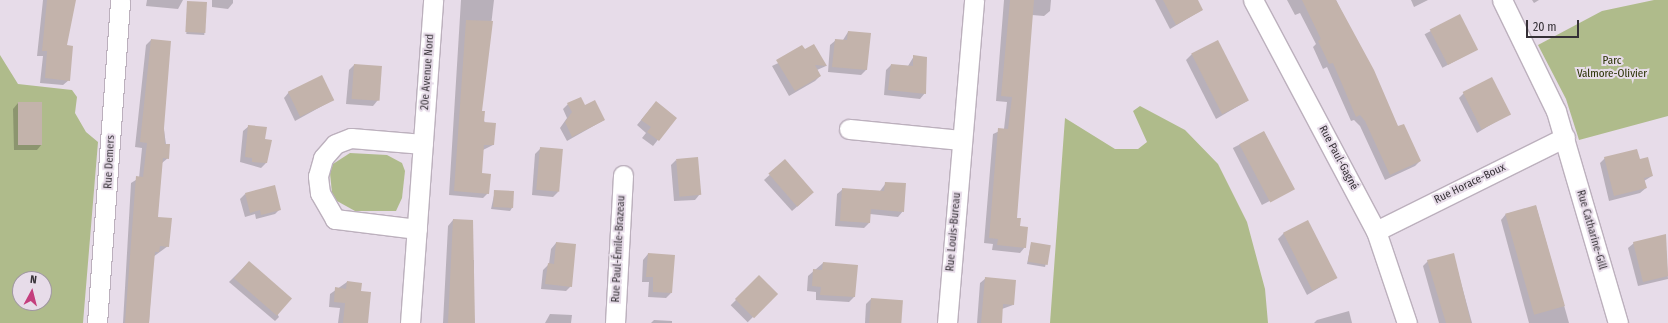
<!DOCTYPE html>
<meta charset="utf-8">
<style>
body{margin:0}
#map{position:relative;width:1668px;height:323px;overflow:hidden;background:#e7dce9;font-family:"Fira Sans Condensed",sans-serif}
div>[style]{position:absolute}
.green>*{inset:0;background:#afbb8b}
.shadow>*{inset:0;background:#0003;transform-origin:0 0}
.building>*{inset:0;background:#c3b3ab;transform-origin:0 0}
.roads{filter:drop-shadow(1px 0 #bcb0bd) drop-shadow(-1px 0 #bcb0bd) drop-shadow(0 1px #bcb0bd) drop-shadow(0 -1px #bcb0bd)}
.street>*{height:19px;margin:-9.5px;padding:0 9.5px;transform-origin:9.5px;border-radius:9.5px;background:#fff}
span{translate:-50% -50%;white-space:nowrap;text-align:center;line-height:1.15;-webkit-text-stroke:4px #e7dce9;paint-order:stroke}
.park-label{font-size:11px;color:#272f00}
.street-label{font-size:11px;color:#353036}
.north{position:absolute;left:12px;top:271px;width:40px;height:40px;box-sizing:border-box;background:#e7dce9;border:1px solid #a097a1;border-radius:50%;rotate:7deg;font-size:11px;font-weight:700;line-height:16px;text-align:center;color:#353036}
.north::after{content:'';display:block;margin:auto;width:14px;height:18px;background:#c43e7d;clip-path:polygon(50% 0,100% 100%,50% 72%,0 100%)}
.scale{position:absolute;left:1526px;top:20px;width:53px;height:18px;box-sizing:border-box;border:2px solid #353036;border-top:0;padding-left:5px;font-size:12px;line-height:14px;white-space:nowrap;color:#353036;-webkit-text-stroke:3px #e7dce9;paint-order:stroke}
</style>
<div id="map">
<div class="green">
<div style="clip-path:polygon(1654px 0,1668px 0,1668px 116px,1579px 140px,1566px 99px,1538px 45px,1602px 11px)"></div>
<div style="clip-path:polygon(evenodd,0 55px,18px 84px,72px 90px,77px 97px,75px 113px,86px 132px,98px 142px,83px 323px,0 323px,0 55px,20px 279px,44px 279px,44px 303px,20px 303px,20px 279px)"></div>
<div style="clip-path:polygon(1140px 106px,1185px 130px,1218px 164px,1247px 222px,1265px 289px,1268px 323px,1050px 323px,1065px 118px,1115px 149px,1138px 149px,1147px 142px,1133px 111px)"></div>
<div style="clip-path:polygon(350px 153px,387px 155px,402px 163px,405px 171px,402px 198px,396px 211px,355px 211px,337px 201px,332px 193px,330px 173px,333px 164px)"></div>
</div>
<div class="shadow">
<div style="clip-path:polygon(43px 0,73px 0,66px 46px,69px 80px,63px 85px,40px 83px,43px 56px,37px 56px)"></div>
<div style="clip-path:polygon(147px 0,183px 0,178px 9px,146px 6px)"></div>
<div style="clip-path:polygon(212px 0,233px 0,233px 3px,228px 9px,212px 7px)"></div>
<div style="clip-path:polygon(461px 0,494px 0,481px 112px,493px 145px,483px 150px,481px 174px,488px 193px,483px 198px,449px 195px)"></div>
<div style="clip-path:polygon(1004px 0,1051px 0,1050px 11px,1044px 16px,1032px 15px,1016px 219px,1025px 247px,1020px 253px,992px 250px,993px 244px,984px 243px,993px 134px,1004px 129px,1007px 102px,996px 101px)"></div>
<div style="clip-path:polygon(1155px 0,1197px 0,1202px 10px,1170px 29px)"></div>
<div style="clip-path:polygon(1287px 0,1336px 0,1398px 127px,1420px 161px,1415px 166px,1385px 180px,1360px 126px,1354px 120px,1351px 121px,1327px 67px,1323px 69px,1313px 47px,1316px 44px,1300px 13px,1295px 15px)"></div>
<div style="clip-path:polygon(1411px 0,1428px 0,1414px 7px)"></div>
<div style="clip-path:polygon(1532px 0,1539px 0,1534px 3px)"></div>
<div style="left:188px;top:2px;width:18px;height:32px;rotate:3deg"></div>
<div style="left:1459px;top:16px;width:38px;height:39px;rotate:62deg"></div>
<div style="clip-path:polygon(848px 32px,870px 34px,866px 70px,861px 75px,828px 72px,830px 45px,836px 40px,843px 40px)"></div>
<div style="clip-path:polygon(151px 40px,168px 158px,162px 163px,157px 218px,168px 246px,153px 257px,149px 323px,123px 323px,131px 183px,139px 178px,142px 148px,135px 147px,146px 45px)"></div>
<div style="clip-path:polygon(814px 46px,826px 66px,817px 70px,820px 76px,815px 81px,789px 96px,772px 66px)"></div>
<div style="clip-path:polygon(1192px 54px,1247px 101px,1216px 119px,1186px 60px)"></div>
<div style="clip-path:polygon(914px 56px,925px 93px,920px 99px,884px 95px,886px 70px,891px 65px,908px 66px)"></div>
<div style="clip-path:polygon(354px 65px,378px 100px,373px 106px,346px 104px,349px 70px)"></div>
<div style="clip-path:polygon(289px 92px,333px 100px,295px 121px,284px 98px)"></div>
<div style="clip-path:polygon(1464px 93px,1510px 113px,1477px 133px,1459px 98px)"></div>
<div style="clip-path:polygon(18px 103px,42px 144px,37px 150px,14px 150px,13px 109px)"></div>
<div style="clip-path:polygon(568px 104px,604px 120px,567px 141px,560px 128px,567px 118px,563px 109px)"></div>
<div style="clip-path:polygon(651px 108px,675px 118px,653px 146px,642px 138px,646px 133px,637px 125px)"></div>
<div style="clip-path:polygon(249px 126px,264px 140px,271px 140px,266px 163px,261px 168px,240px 162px,243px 131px)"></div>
<div style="left:1264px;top:132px;width:64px;height:35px;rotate:63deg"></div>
<div style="clip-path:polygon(541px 148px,558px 192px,553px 197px,532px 195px,535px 154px)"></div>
<div style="clip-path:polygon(1605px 158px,1639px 161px,1652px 176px,1644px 181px,1646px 188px,1640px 193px,1609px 201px,1600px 163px)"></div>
<div style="clip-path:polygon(676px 160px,700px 194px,695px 200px,674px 201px,671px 165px)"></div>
<div style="clip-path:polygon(785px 161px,808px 197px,792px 211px,764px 180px)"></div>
<div style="clip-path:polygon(886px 183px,903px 211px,898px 217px,870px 214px,869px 223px,864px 228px,835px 226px,837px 194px,843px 189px,880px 191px)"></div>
<div style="clip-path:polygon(495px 191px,512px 208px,510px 211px,491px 209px)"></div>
<div style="clip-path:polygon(245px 194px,280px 209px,275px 214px,256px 219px,255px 214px,245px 217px,240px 199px)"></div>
<div style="clip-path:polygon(1536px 206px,1569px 323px,1529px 323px,1501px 220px,1506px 214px)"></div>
<div style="clip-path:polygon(453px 220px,470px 260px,474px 260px,473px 323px,443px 323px,448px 226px)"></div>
<div style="clip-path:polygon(1284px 233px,1336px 278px,1307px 295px,1278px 239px)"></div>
<div style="clip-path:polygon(1665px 235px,1668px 279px,1638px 286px,1628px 248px,1634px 243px)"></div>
<div style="clip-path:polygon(556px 243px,571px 286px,566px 291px,541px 289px,543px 270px,549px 264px,551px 249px)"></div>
<div style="clip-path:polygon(1031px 244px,1050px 246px,1045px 267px,1027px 264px)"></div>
<div style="clip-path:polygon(648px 254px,671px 293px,666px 298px,648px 297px,649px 282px,642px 282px,643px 260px)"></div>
<div style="clip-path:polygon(1453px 254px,1472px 323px,1439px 323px,1423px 266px,1428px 261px)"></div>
<div style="clip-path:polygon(249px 262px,279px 317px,275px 321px,229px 282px)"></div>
<div style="clip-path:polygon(823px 263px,857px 266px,854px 297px,849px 302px,816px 300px,816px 292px,807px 291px,808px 276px)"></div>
<div style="left:759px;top:277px;width:24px;height:40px;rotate:45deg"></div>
<div style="clip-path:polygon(986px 278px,1013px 305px,1002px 309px,1001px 323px,977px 323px,980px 283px)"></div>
<div style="clip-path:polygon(347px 282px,359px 292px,367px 323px,338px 323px,340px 308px,329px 307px,330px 294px)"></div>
<div style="clip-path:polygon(871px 299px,900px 323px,865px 323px,866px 304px)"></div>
<div style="clip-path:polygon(1349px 311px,1352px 323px,1314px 323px,1317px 320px)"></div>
<div style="clip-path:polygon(550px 314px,572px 315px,571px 323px,545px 323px)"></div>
<div style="clip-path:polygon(654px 320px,672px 321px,672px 323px,651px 323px)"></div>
</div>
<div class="building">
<div style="clip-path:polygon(47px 0,76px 0,67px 45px,73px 46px,70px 81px,45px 78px,47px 51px,42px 51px)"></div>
<div style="clip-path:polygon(1010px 0,1034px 0,1017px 218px,1021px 218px,1020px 226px,1028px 227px,1026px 248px,997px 245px,998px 239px,989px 238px,998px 128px,1008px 129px,1012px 97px,1001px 96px)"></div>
<div style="clip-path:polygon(1163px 0,1198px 0,1203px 10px,1176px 25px)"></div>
<div style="clip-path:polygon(1302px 0,1336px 0,1374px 70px,1398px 126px,1404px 124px,1421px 161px,1390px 175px,1365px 121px,1360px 115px,1356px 117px,1333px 63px,1329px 64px,1318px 41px,1321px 39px)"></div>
<div style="left:187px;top:1px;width:20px;height:31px;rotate:3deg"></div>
<div style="left:1460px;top:14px;width:40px;height:34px;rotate:63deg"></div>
<div style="clip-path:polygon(466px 20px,493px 21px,482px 111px,485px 111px,484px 122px,496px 123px,494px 145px,484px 145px,482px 173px,491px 174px,489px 194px,454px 191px)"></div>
<div style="clip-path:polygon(848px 31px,871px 33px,867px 70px,832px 67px,835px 39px,847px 40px)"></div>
<div style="clip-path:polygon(151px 39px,171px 41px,164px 128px,165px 144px,170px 144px,169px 159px,163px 158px,158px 217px,172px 218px,169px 247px,160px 246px,159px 252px,155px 252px,149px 323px,125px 323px,136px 176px,143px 177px,147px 143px,140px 142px)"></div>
<div style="left:1218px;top:40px;width:68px;height:30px;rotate:63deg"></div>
<div style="clip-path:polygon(814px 44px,827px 66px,815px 65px,821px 76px,795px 91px,776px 60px,802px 45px,805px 49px)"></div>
<div style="clip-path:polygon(913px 55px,927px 57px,926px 94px,888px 90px,891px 64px,913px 66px)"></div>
<div style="left:354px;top:64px;width:28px;height:35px;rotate:4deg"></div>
<div style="left:322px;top:75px;width:28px;height:38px;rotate:64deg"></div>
<div style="left:1492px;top:77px;width:42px;height:33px;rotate:63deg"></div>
<div style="clip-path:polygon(581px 97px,585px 105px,595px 100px,605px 120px,572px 137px,565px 122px,572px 112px,567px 103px)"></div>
<div style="clip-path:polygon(656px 101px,677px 118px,659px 141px,647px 132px,651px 127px,641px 120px)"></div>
<div style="left:18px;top:102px;width:24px;height:43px"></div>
<div style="clip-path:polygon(248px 125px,267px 127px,265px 139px,272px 140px,267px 163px,252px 162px,252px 158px,245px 157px)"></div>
<div style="left:1264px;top:131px;width:66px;height:28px;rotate:62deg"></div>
<div style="left:540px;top:147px;width:23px;height:43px;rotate:5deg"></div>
<div style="clip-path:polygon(1637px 149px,1640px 159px,1648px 157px,1653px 176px,1644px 178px,1647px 188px,1614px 196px,1604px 157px)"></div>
<div style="left:698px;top:157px;width:38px;height:22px;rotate:85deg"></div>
<div style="left:785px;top:159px;width:44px;height:22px;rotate:49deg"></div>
<div style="clip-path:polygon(885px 182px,906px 183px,904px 212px,871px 209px,870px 223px,840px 221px,842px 188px,884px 191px)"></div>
<div style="clip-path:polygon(275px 185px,281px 210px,261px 215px,260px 210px,250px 213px,245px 193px)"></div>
<div style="left:494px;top:190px;width:20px;height:17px;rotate:3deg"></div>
<div style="left:1536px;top:205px;width:105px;height:32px;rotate:74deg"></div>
<div style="clip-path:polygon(453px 219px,473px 220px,475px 323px,448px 323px)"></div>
<div style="left:1308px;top:220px;width:65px;height:28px;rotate:63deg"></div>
<div style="clip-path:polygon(1666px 234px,1668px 276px,1643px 282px,1633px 242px)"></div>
<div style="clip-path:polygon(556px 242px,576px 244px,572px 287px,545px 284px,548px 263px,554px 264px)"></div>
<div style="left:1031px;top:242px;width:20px;height:20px;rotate:9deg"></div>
<div style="clip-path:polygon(648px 253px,675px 255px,672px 293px,653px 292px,653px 277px,646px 277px)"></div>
<div style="clip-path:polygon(1454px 253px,1471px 323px,1446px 323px,1427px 260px)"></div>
<div style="left:249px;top:261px;width:57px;height:23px;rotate:41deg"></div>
<div style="clip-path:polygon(823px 262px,858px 265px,855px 297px,820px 295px,821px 287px,812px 286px,813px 269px,822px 270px)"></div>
<div style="left:759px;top:275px;width:27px;height:34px;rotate:45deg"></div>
<div style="clip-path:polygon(985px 277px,1016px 280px,1014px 305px,1003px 304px,1002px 323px,981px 323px)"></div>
<div style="clip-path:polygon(347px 281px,362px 283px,361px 291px,371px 292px,368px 323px,343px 323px,345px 303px,334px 302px,335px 287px,346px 289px)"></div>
<div style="left:871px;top:298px;width:32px;height:25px;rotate:4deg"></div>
</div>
<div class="roads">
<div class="street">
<div style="left:1253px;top:0;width:262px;rotate:62deg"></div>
<div style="left:1376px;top:231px;width:97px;rotate:71.4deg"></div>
<div style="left:1502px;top:0;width:123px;rotate:64.1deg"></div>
<div style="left:1556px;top:111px;width:221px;rotate:73.7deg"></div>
<div style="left:849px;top:129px;width:113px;rotate:5.6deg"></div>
<div style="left:417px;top:229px;width:83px;rotate:-173deg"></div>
<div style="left:335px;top:219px;width:30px;rotate:-120deg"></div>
<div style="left:320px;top:193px;width:17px;rotate:-97deg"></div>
<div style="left:318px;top:176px;width:19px;rotate:-74deg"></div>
<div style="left:323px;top:158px;width:18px;rotate:-49deg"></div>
<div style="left:335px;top:144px;width:17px;rotate:-21deg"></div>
<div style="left:351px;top:138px;width:72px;rotate:4.8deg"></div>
<div style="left:1376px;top:231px;width:211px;rotate:-26.4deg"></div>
<div style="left:97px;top:323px;width:324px;rotate:-85.9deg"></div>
<div style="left:410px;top:323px;width:324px;rotate:-85.9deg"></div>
<div style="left:615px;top:323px;width:148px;rotate:-86.9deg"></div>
<div style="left:947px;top:323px;width:324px;rotate:-85.2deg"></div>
</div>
</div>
<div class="park-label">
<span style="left:1612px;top:68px">Parc<br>Valmore-Olivier</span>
</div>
<div class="street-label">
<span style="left:428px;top:72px;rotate:-86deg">20e Avenue Nord</span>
<span style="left:1338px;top:158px;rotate:62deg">Rue Paul-Gagné</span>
<span style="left:110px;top:162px;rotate:-87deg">Rue Demers</span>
<span style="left:1470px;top:184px;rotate:-26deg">Rue Horace-Boux</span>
<span style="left:1591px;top:230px;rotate:74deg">Rue Catharine-Gill</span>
<span style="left:954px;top:232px;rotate:-85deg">Rue Louis-Bureau</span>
<span style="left:619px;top:249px;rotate:-87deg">Rue Paul-Émile-Brazeau</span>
</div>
<div class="north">N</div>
<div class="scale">20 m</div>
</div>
